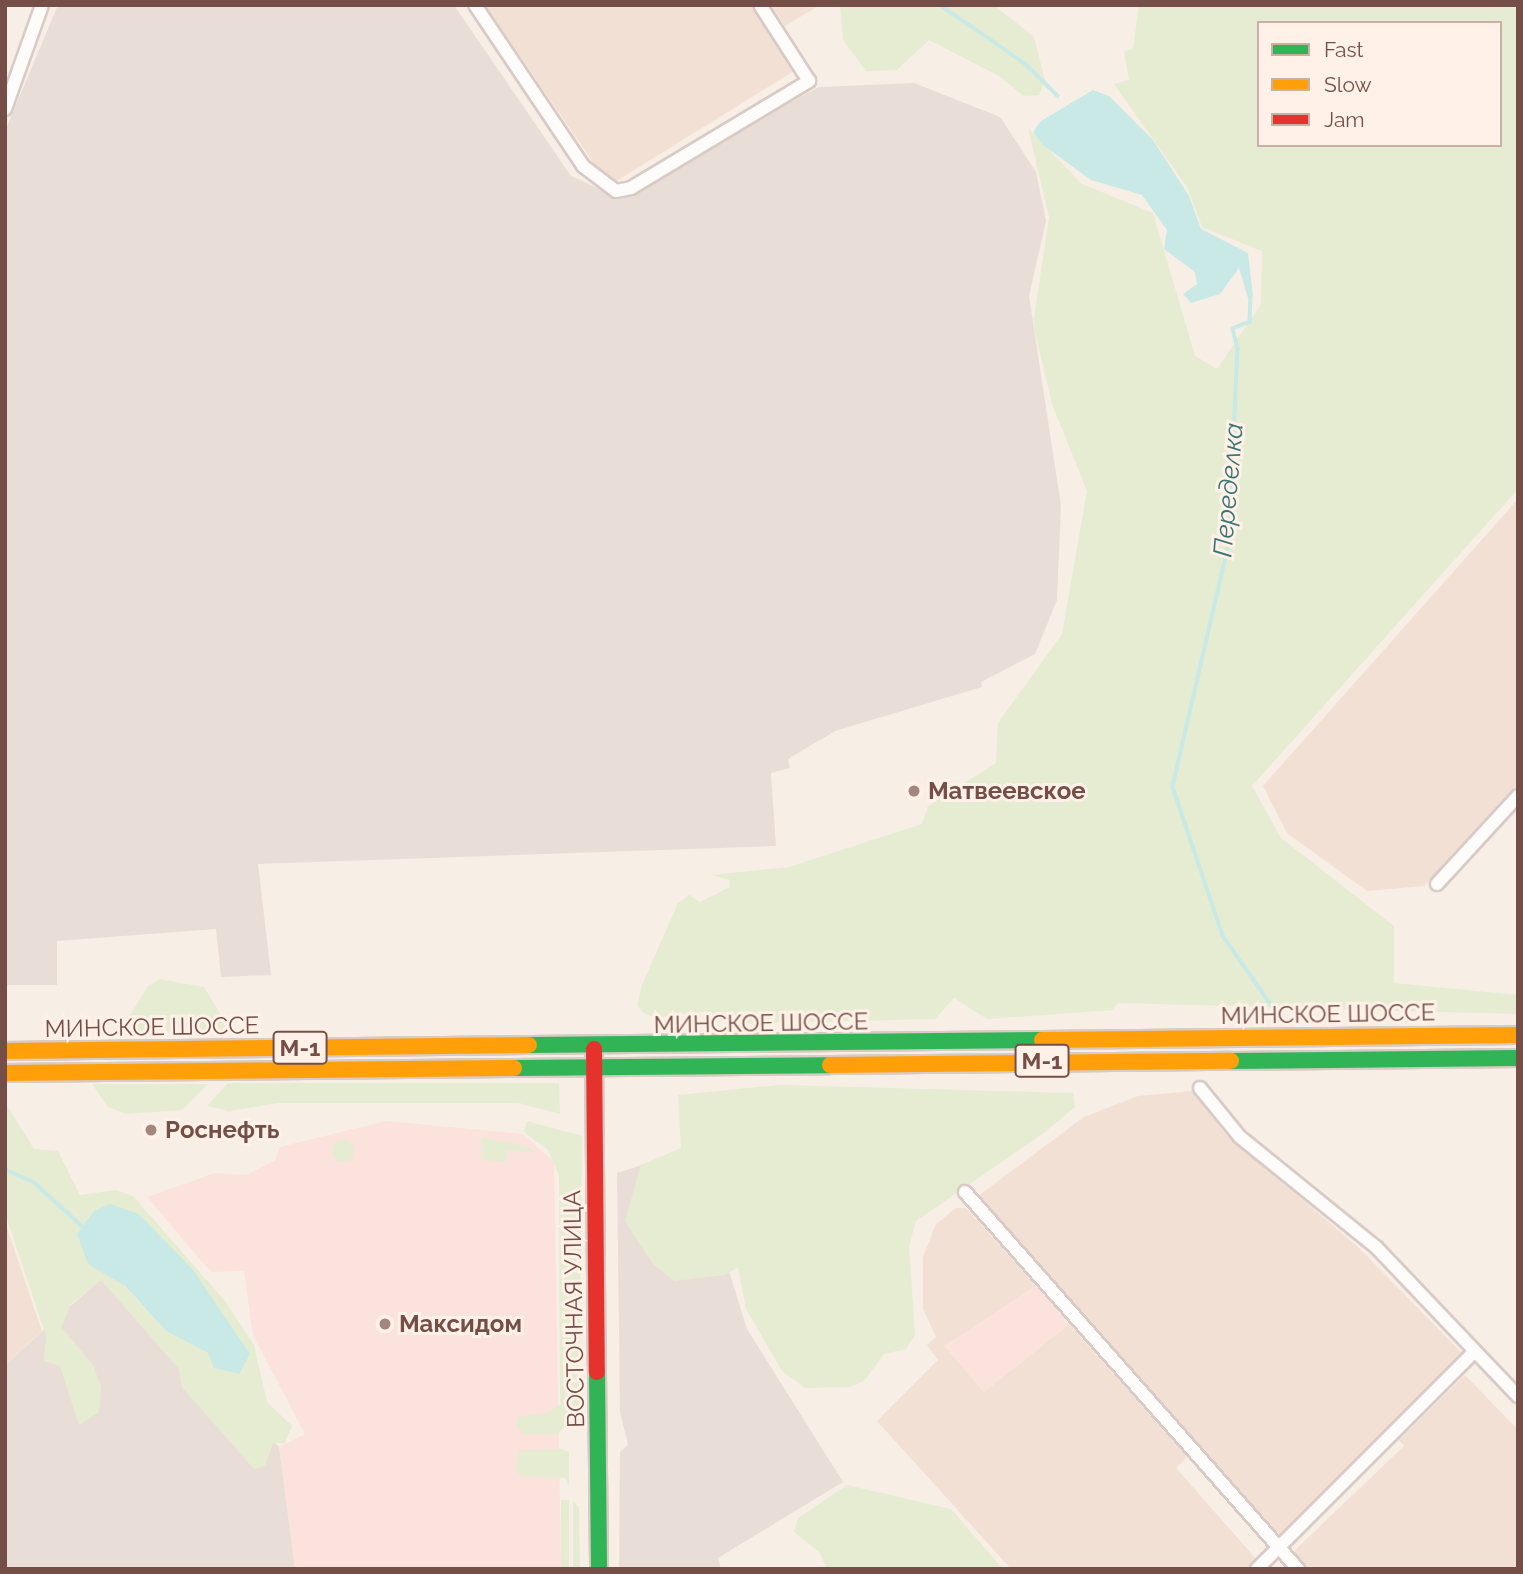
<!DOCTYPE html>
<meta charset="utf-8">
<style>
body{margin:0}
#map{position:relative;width:1523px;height:1574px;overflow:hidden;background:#f7eee6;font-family:Raleway,sans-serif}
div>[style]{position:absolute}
.residential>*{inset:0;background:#f2e0d4}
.commercial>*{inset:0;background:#fbe2dc}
.industrial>*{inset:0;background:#e9ded7}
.green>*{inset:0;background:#e6ecd1;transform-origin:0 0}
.round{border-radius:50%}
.water>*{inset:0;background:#c8e9e5}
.stream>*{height:3.5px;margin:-1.75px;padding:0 1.75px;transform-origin:1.75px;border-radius:1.75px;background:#c8e9e5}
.roads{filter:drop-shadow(2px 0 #d8cac5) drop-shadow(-2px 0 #d8cac5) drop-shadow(0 2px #d8cac5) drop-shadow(0 -2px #d8cac5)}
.street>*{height:12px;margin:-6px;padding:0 6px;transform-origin:6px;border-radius:6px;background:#fefcfb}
.fast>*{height:16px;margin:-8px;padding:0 8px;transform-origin:8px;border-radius:8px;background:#30b455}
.slow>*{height:16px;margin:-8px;padding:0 8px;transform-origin:8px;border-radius:8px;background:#ff9f0a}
.jam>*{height:16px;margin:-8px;padding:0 8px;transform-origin:8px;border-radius:8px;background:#e5322d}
.dots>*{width:19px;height:19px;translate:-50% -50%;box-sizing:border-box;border:4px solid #fff1e7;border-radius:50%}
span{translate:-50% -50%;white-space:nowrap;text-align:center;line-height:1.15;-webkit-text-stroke:6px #fff1e7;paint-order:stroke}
.shield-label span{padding:2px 5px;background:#fff1e7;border:2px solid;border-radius:5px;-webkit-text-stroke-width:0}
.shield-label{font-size:23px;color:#754f47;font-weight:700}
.poi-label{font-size:24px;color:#754f47;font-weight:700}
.left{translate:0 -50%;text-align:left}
.street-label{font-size:24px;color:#754f47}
.water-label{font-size:26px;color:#387473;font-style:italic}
.frame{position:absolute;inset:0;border:7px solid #754f47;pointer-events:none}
.legend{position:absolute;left:1257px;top:21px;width:245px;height:126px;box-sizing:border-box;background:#fff1e7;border:2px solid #c8b0a7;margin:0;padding:9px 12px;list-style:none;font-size:21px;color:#754f47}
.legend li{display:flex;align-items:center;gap:14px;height:35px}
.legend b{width:35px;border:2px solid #c8b0a7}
</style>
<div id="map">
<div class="residential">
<div style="clip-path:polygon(485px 5px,751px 5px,794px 71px,615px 182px,606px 181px)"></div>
<div style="clip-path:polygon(771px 5px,820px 5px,785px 26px)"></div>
<div style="clip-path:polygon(1518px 499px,1518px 783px,1424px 886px,1367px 891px,1287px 833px,1263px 786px)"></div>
<div style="clip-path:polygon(1193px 1091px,1225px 1134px,1358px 1247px,1463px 1354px,1280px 1535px,978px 1196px,1084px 1117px,1138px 1096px)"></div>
<div style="clip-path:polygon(956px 1208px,966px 1208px,1036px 1286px,945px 1346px,984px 1392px,1069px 1324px,1187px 1457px,1176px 1468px,1257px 1560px,1247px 1569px,1011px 1569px,877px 1421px,938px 1360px,927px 1345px,936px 1337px,923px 1309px,923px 1257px,936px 1224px)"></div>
<div style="clip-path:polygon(5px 1222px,42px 1331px,5px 1365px)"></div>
<div style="clip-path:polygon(1465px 1375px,1518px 1430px,1518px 1569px,1308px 1569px,1293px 1552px,1404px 1446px,1399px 1440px)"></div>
</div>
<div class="commercial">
<div style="clip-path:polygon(386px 1121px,523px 1134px,554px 1162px,561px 1569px,295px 1569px,279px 1447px,305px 1434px,253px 1335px,244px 1271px,211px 1272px,147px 1197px,215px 1173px,247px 1175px,275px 1160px,280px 1147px)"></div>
<div style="clip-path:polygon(1036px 1286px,1069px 1324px,984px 1392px,944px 1346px)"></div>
</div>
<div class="industrial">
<div style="clip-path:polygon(58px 5px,454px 5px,571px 176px,615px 196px,819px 87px,914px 83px,1000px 117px,1036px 172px,1046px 221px,1029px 296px,1061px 506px,1057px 600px,1035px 654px,981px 682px,982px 687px,835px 731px,788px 759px,790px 768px,771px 773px,776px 846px,258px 864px,271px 975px,221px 977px,216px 929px,57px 941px,57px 985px,5px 985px,5px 131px)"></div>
<div style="clip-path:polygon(691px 1149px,747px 1329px,843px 1482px,718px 1558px,721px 1569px,619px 1569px,620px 1452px,628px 1445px,620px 1412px,617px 1173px)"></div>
<div style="clip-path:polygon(103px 1277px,279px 1447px,295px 1569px,5px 1569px,5px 1365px)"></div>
</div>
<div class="green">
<div style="clip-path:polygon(840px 5px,994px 5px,1034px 37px,1045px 80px,1039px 95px,1024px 96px,999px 76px,929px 40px,897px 70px,866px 71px,843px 40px)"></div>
<div style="clip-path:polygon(evenodd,1139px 5px,1518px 5px,1518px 489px,1252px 786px,1281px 838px,1394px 926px,1394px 983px,1518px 995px,1518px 1014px,1118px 1003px,1112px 1010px,987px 1019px,954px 998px,935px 1019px,725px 1024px,706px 1011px,656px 1018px,644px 1013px,637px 1006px,642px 985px,678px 903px,689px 895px,700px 902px,730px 887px,730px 880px,712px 875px,789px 867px,922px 824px,928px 806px,996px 763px,998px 723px,1062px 634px,1087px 491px,1052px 404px,1033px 324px,1049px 217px,1028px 128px,1082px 184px,1153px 213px,1195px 356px,1217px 369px,1261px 304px,1262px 251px,1202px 227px,1187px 187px,1114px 84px,1129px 80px,1124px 51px,1133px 49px,1139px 5px,1259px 23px,1500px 23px,1500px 145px,1259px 145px,1259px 23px)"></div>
<div style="clip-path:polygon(159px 979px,204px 987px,230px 1030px,119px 1033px,148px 986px)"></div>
<div style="clip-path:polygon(228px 1083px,559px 1083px,560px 1114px,519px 1103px,278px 1103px,229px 1111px,207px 1106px)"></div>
<div style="clip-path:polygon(92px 1084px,208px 1084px,182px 1110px,126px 1114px,108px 1107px)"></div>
<div style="clip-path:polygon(780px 1085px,1073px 1093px,1075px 1107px,1045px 1132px,916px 1221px,909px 1246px,915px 1335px,906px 1349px,884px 1354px,864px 1381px,850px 1387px,805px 1388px,782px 1371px,746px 1309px,738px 1267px,725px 1275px,674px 1281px,653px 1264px,625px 1221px,641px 1165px,681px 1148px,678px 1095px)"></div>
<div style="clip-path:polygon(evenodd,5px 1102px,34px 1149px,58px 1151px,80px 1195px,116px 1190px,133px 1196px,225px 1301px,254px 1345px,267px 1402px,292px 1426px,285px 1443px,273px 1443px,265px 1466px,254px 1469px,182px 1387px,179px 1369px,101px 1280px,71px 1304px,61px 1327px,93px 1365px,101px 1387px,99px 1412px,79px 1425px,60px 1366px,44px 1361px,46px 1336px,5px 1213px,5px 1102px,139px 1214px,177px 1254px,222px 1369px,208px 1353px,166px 1331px,124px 1286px,139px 1214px)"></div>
<div style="clip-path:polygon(527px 1121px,582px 1136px,579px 1416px,557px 1434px,523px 1434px,516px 1425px,518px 1417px,548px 1413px,560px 1404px,559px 1175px,548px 1150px,524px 1132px)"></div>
<div style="clip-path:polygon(481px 1137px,528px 1147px,535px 1152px,507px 1150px,506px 1162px,482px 1160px)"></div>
<div class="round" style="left:332px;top:1140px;width:22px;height:22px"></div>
<div style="clip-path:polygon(562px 1449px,569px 1452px,569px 1486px,566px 1478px,521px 1477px,516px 1470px,519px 1450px)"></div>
<div style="clip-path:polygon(847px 1485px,951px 1509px,1003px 1569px,827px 1569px,819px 1552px,794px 1532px,798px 1518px)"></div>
<div style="left:561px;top:1500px;width:8px;height:69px"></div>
<div style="clip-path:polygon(573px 1501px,579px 1507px,580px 1569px,573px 1569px)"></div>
</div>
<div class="water">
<div style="clip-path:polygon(1093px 90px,1109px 96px,1153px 140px,1189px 196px,1201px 229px,1248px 253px,1253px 296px,1248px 298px,1239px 268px,1220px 294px,1191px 303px,1183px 294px,1197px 284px,1195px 272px,1164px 249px,1167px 230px,1142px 195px,1091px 180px,1043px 145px,1033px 132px,1041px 121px)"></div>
<div style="clip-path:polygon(110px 1204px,139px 1214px,193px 1270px,250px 1354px,239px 1374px,214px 1368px,208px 1353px,166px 1331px,125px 1286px,88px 1264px,77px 1234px,94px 1211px)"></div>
</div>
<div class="stream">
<div style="left:940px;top:5px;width:104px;rotate:34.5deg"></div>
<div style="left:1026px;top:64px;width:45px;rotate:45deg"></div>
<div style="left:1251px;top:295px;width:27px;rotate:92deg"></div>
<div style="left:1250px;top:322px;width:18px;rotate:158deg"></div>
<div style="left:1233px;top:329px;width:21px;rotate:76deg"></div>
<div style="left:1238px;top:349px;width:195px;rotate:92.6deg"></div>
<div style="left:1229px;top:544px;width:249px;rotate:103deg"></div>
<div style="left:1173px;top:787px;width:157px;rotate:71.4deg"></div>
<div style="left:1223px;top:936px;width:99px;rotate:54.9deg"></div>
<div style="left:5px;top:1169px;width:33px;rotate:25deg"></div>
<div style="left:35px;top:1183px;width:64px;rotate:42.5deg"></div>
</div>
<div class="roads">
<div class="street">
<div style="left:475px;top:5px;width:194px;rotate:56.1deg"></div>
<div style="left:583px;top:166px;width:41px;rotate:37.1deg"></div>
<div style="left:616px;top:191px;width:15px;rotate:-11deg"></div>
<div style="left:631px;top:188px;width:208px;rotate:-31deg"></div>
<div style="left:809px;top:81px;width:90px;rotate:-122.8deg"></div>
<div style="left:5px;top:109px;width:110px;rotate:-70.4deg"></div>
<div style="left:1437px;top:884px;width:120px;rotate:-47.4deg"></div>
<div style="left:1200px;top:1088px;width:63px;rotate:50.8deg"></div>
<div style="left:1240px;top:1137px;width:175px;rotate:39deg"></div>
<div style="left:1376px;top:1247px;width:206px;rotate:46.4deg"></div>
<div style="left:965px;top:1192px;width:503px;rotate:48.55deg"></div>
<div style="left:1257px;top:1569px;width:308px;rotate:-45deg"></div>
</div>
<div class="fast">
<div style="left:529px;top:1045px;width:513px;rotate:-0.56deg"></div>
<div style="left:1231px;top:1061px;width:287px;rotate:-0.6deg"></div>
<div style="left:514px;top:1068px;width:316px;rotate:-0.5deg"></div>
<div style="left:597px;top:1372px;width:197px;rotate:89.4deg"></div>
</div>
<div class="slow">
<div style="left:1042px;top:1040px;width:476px;rotate:-0.6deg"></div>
<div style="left:5px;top:1051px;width:524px;rotate:-0.66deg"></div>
<div style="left:830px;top:1065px;width:401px;rotate:-0.6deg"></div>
<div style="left:5px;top:1073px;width:509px;rotate:-0.56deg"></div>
</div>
<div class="jam">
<div style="left:594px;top:1049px;width:323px;rotate:89.5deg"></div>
</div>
</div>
<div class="dots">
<div style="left:914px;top:791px;background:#a2877f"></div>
<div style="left:151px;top:1130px;background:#a2877f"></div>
<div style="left:385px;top:1324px;background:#a2877f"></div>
</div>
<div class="shield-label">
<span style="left:300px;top:1048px">М-1</span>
<span style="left:1042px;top:1061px">М-1</span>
</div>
<div class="poi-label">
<span class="left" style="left:928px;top:791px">Матвеевское</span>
<span class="left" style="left:165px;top:1130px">Роснефть</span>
<span class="left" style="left:399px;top:1324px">Максидом</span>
</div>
<div class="street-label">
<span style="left:1328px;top:1014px;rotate:-1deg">МИНСКОЕ ШОССЕ</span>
<span style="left:761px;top:1023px;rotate:-1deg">МИНСКОЕ ШОССЕ</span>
<span style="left:152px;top:1027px;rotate:-1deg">МИНСКОЕ ШОССЕ</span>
<span style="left:574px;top:1309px;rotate:-91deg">ВОСТОЧНАЯ УЛИЦА</span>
</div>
<div class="water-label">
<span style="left:1229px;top:490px;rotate:-85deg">Переделка</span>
</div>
<div class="frame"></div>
<ul class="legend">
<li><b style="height:9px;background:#30b455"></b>Fast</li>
<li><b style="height:9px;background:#ff9f0a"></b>Slow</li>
<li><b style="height:9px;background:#e5322d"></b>Jam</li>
</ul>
</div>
